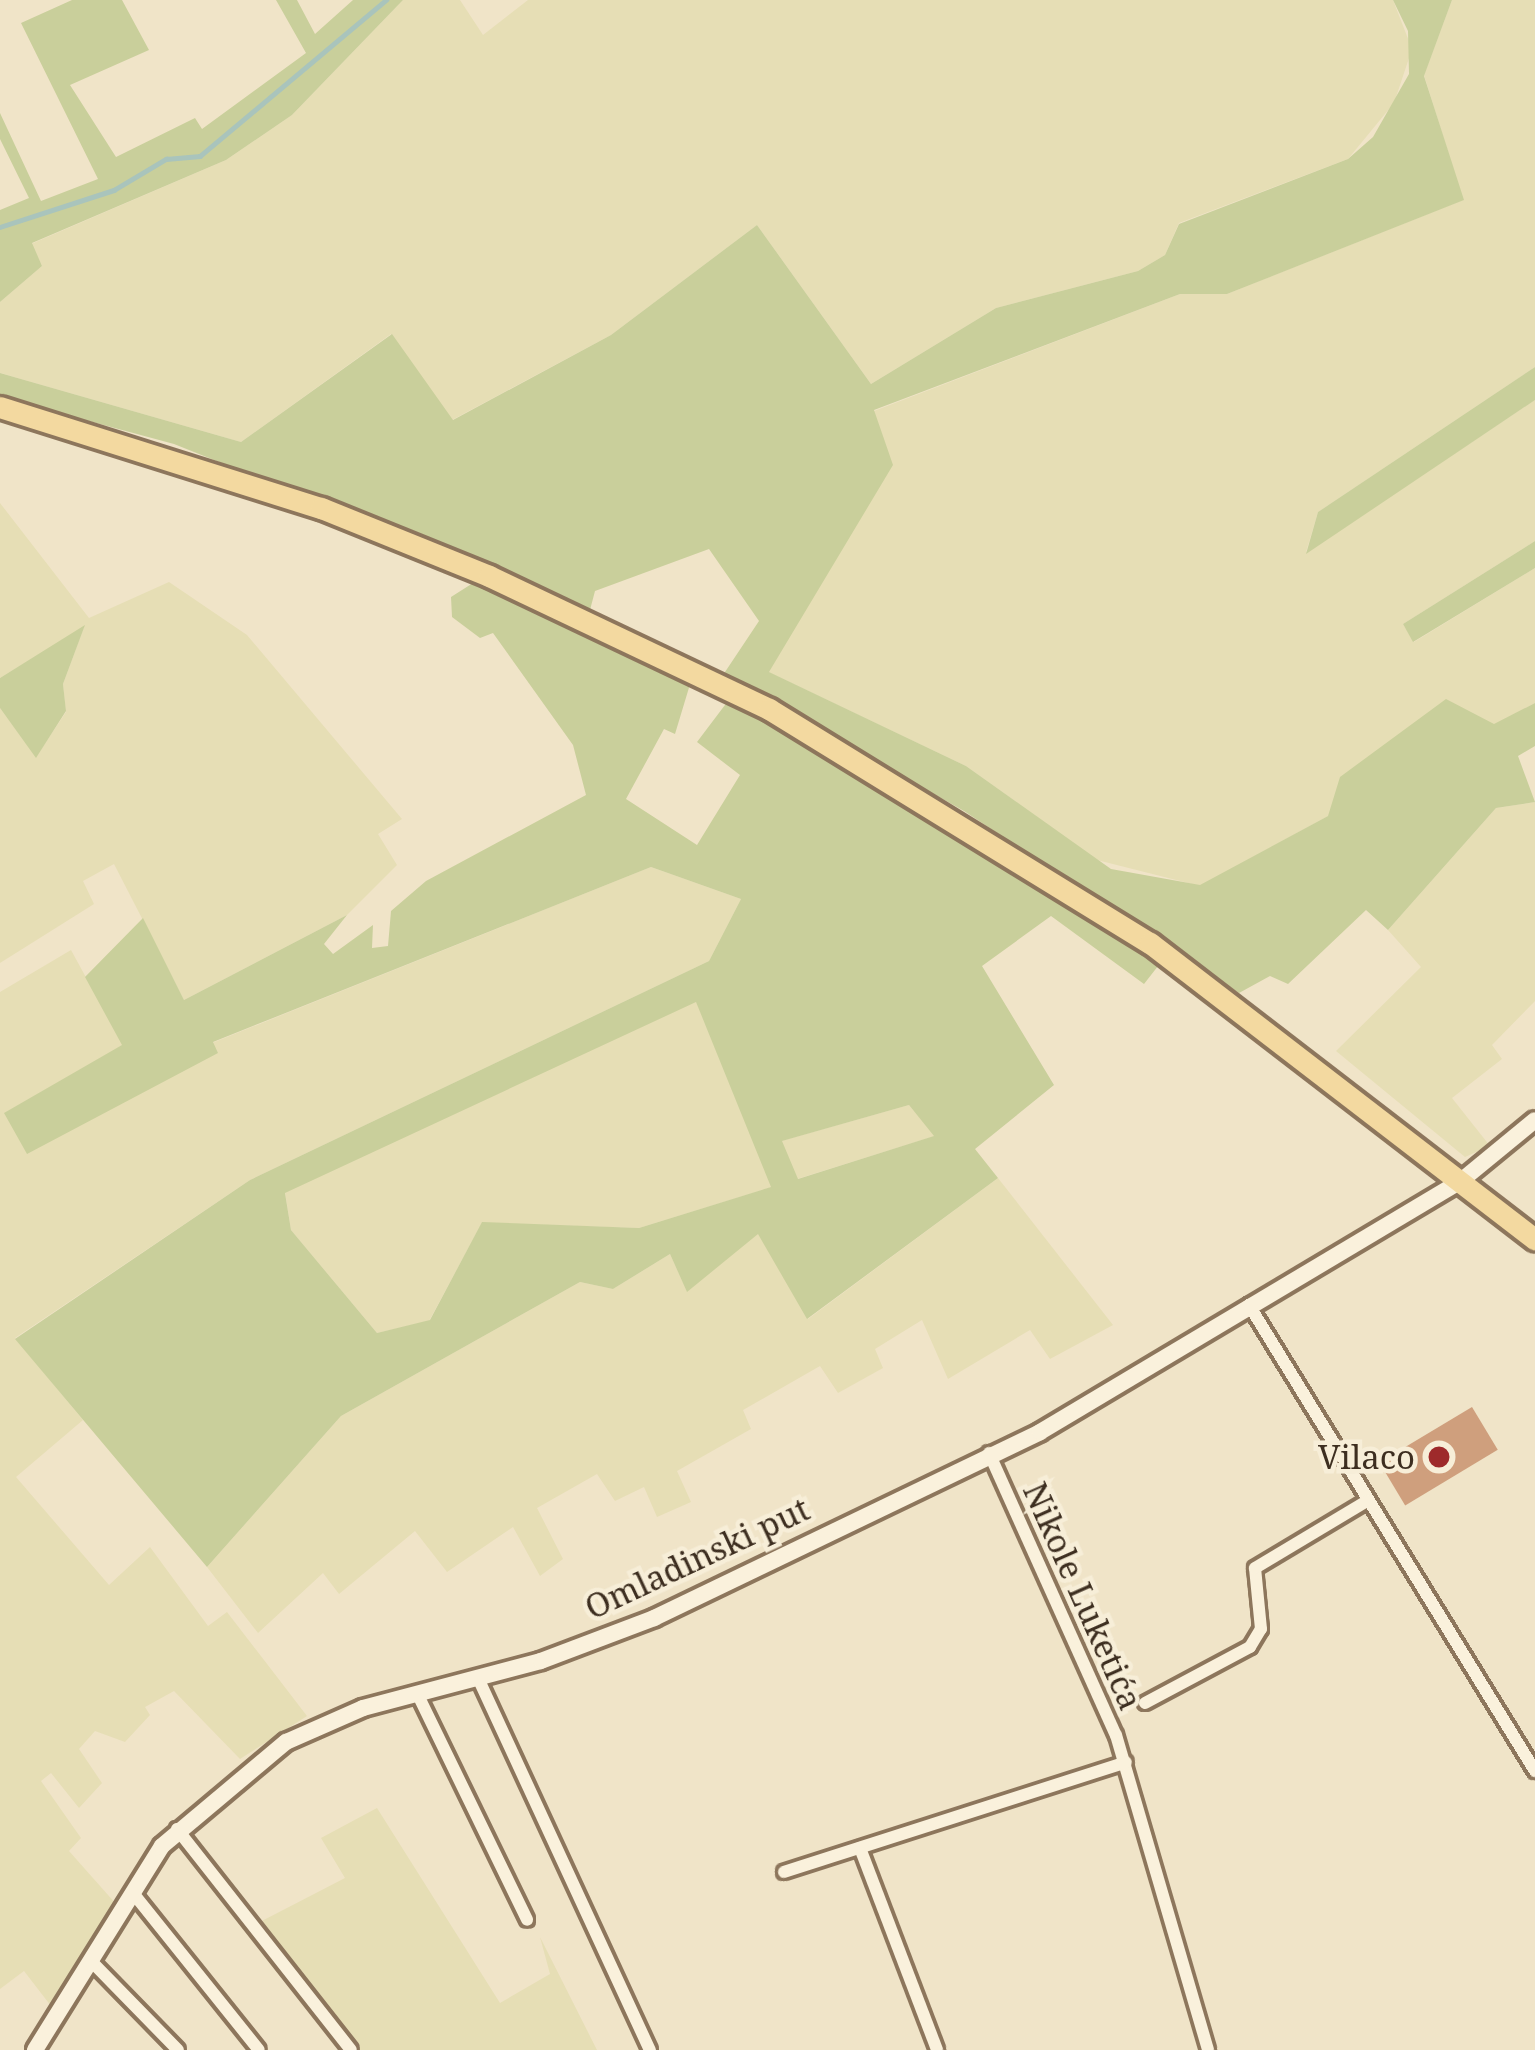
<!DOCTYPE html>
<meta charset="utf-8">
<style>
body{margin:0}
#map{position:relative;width:1535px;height:2050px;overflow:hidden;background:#f0e4c8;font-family:"Noto Serif",serif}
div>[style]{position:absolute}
.farmland>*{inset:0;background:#e6deb5}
.green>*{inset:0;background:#c9cf9b}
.stream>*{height:4.5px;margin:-2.25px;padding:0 2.25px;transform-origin:2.25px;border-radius:2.25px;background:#a9c4bc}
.building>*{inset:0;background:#cf9f7d;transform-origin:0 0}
.roads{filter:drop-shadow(3px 0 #8d765c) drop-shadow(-3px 0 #8d765c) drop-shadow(0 3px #8d765c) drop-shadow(0 -3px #8d765c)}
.minor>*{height:12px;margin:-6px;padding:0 6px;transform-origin:6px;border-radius:6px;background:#faf1dc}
.tertiary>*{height:16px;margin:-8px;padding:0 8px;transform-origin:8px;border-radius:8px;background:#faf1dc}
.primary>*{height:21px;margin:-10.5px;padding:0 10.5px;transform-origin:10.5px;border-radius:10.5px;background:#f3d9a0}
.dots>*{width:33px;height:33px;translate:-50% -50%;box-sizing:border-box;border:6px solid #f7eed8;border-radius:50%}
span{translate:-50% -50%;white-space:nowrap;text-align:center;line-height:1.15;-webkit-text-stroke:9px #f7eed8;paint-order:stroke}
.poi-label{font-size:33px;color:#3d2e20}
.right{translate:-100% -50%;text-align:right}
.street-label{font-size:33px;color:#3d2e20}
</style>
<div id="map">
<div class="farmland">
<div style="clip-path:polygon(403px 0,460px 0,483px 35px,528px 0,1393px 0,1412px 49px,1394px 103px,1348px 159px,1179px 223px,1165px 255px,1138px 271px,996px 308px,871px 384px,757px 225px,611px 335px,452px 420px,391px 334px,241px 442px,0 373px,0 302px,42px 266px,31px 244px,226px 160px,292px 115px)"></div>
<div style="clip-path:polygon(1452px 0,1535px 0,1535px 367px,1318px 512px,1306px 552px,1535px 400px,1535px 541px,1403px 624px,1414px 642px,1535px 568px,1535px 703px,1200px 886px,1097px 860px,966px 766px,768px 672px,892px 465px,874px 411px,1180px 294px,1227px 294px,1463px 200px,1424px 75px)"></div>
<div style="clip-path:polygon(0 503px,89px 618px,169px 582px,247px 635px,402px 819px,378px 834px,397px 865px,347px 915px,184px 1000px,114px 864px,83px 881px,94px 904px,0 963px,0 708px,36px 757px,66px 712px,63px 684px,84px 627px,0 678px)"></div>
<div style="clip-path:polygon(1535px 802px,1535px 1001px,1492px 1045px,1502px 1059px,1452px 1098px,1490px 1146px,1465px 1157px,1336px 1051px,1421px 967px,1388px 930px,1496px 808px)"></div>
<div style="clip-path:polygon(651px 867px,741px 899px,709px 961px,250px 1180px,15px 1338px,83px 1420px,16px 1477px,109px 1585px,150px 1547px,208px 1626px,227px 1612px,307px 1716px,240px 1759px,174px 1691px,145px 1707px,150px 1715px,125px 1742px,95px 1731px,79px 1749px,102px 1783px,79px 1808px,51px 1773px,41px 1781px,81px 1838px,69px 1851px,116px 1904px,51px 2006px,24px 1971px,0 1989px,0 992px,71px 950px,123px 1045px,5px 1113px,217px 1053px,212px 1043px)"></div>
<div style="clip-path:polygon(696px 1001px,772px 1187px,639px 1228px,482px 1223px,429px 1321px,377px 1333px,291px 1230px,285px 1192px)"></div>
<div style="clip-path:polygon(909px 1105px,935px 1136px,797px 1179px,781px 1141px)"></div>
<div style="clip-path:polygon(998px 1178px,1113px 1325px,1050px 1359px,1030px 1330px,948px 1379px,922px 1320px,875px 1349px,883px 1368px,838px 1393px,820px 1366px,743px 1410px,751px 1429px,677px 1471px,691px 1502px,657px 1517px,644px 1487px,615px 1501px,597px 1474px,537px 1508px,563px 1559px,540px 1576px,513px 1527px,447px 1572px,415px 1531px,339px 1594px,323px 1573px,258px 1633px,207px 1567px,341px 1416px,580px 1282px,613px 1289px,670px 1254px,687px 1291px,758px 1233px,808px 1319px)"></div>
<div style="clip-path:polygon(377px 1808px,500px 2003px,550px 1974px,540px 1937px,597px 2050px,357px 2050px,256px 1924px,345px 1878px,321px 1838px)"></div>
</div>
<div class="green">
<div style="clip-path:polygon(72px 0,122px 0,149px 50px,70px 85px,116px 157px,195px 118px,202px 129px,306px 53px,276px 0,297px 0,315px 34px,353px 0,403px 0,292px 115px,226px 160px,32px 243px,42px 266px,0 302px,0 210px,29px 198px,0 139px,0 113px,41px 201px,98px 179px,21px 23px)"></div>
<div style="clip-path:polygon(1393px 0,1452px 0,1424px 76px,1464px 200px,1227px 294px,1180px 294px,874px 410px,893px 465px,769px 672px,966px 766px,1111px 869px,1200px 885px,1328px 816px,1340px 777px,1446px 699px,1494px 724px,1535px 703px,1535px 746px,1518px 756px,1535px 802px,1496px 808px,1388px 930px,1366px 910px,1288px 984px,1270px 976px,1239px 993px,964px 811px,723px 675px,759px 621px,709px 549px,595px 591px,590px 610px,174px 444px,0 397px,0 373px,241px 442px,392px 334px,453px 420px,611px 335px,757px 225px,871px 384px,996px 308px,1138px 271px,1165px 255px,1179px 224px,1348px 159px,1373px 137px,1409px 74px,1408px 31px)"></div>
<div style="clip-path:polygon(1535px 367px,1535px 400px,1306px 554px,1318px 512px)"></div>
<div style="clip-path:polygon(1535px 541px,1535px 568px,1413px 642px,1403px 624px)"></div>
<div style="clip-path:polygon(evenodd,473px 583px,691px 681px,675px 734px,664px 729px,626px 799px,697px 845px,740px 775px,697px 742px,728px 701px,1162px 961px,1144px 984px,1051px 916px,982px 966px,1054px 1085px,975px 1149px,998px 1178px,807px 1319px,758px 1234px,687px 1292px,670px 1254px,613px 1289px,580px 1282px,341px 1416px,207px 1567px,15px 1339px,250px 1180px,709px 961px,741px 899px,651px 867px,213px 1042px,218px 1053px,27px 1154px,4px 1113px,122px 1045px,85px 977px,143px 918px,184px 1000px,347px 915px,324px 944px,333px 954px,373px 925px,372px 948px,388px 946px,391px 911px,426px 881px,586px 795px,573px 745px,493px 633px,480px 638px,452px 617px,451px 597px,473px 583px,696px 1002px,771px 1187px,639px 1228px,482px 1222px,430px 1320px,377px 1333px,291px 1230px,285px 1193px,696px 1002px,473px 583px,909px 1105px,934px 1136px,798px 1179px,782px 1141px,909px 1105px)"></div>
<div style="clip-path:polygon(85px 625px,63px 684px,66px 711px,36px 758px,0 708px,0 678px)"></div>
</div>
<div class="stream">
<div style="left:0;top:227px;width:120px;rotate:-18deg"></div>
<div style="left:114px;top:190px;width:61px;rotate:-30.8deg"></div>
<div style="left:166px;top:159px;width:34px;rotate:-5deg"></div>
<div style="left:200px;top:156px;width:243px;rotate:-40deg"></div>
</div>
<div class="building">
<div style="left:1472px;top:1407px;width:50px;height:108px;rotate:59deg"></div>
</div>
<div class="roads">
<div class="minor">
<div style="left:1249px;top:1305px;width:547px;rotate:58.46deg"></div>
<div style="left:989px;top:1453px;width:309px;rotate:65.8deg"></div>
<div style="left:1116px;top:1735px;width:328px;rotate:73.7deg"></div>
<div style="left:478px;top:1678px;width:410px;rotate:65.2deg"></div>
<div style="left:417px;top:1693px;width:252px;rotate:64.1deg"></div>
<div style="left:1145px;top:1703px;width:119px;rotate:-28.1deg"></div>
<div style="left:1250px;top:1647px;width:21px;rotate:-59deg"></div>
<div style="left:1261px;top:1629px;width:61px;rotate:-95.6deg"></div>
<div style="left:1255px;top:1568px;width:131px;rotate:-30.9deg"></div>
<div style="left:177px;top:1829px;width:281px;rotate:51.8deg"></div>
<div style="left:860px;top:1848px;width:216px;rotate:69.1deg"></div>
<div style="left:784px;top:1872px;width:359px;rotate:-17.8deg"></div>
<div style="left:133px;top:1893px;width:201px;rotate:51.3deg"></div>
<div style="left:92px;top:1962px;width:123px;rotate:45.7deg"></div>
</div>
<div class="tertiary">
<div style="left:35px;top:2050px;width:240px;rotate:-58.1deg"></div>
<div style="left:162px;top:1846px;width:162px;rotate:-40deg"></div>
<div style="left:286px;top:1742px;width:84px;rotate:-23.8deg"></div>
<div style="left:363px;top:1708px;width:184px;rotate:-14.8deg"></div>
<div style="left:541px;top:1661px;width:121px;rotate:-20.8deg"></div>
<div style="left:654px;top:1618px;width:428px;rotate:-25.7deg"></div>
<div style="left:1040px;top:1432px;width:492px;rotate:-30.8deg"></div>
<div style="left:1462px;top:1180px;width:94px;rotate:-39.4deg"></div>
</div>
<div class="primary">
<div style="left:0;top:407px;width:337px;rotate:17.5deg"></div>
<div style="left:321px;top:508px;width:181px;rotate:22deg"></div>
<div style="left:489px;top:576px;width:310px;rotate:25.4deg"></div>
<div style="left:769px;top:709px;width:447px;rotate:31.6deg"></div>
<div style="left:1150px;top:943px;width:486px;rotate:37.6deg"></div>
</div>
</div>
<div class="dots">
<div style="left:1439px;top:1457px;background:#9e2a2b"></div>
</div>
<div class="poi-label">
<span class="right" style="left:1415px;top:1457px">Vilaco</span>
</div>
<div class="street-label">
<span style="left:697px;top:1558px;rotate:-25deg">Omladinski put</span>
<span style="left:1083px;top:1596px;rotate:66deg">Nikole Luketića</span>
</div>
</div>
